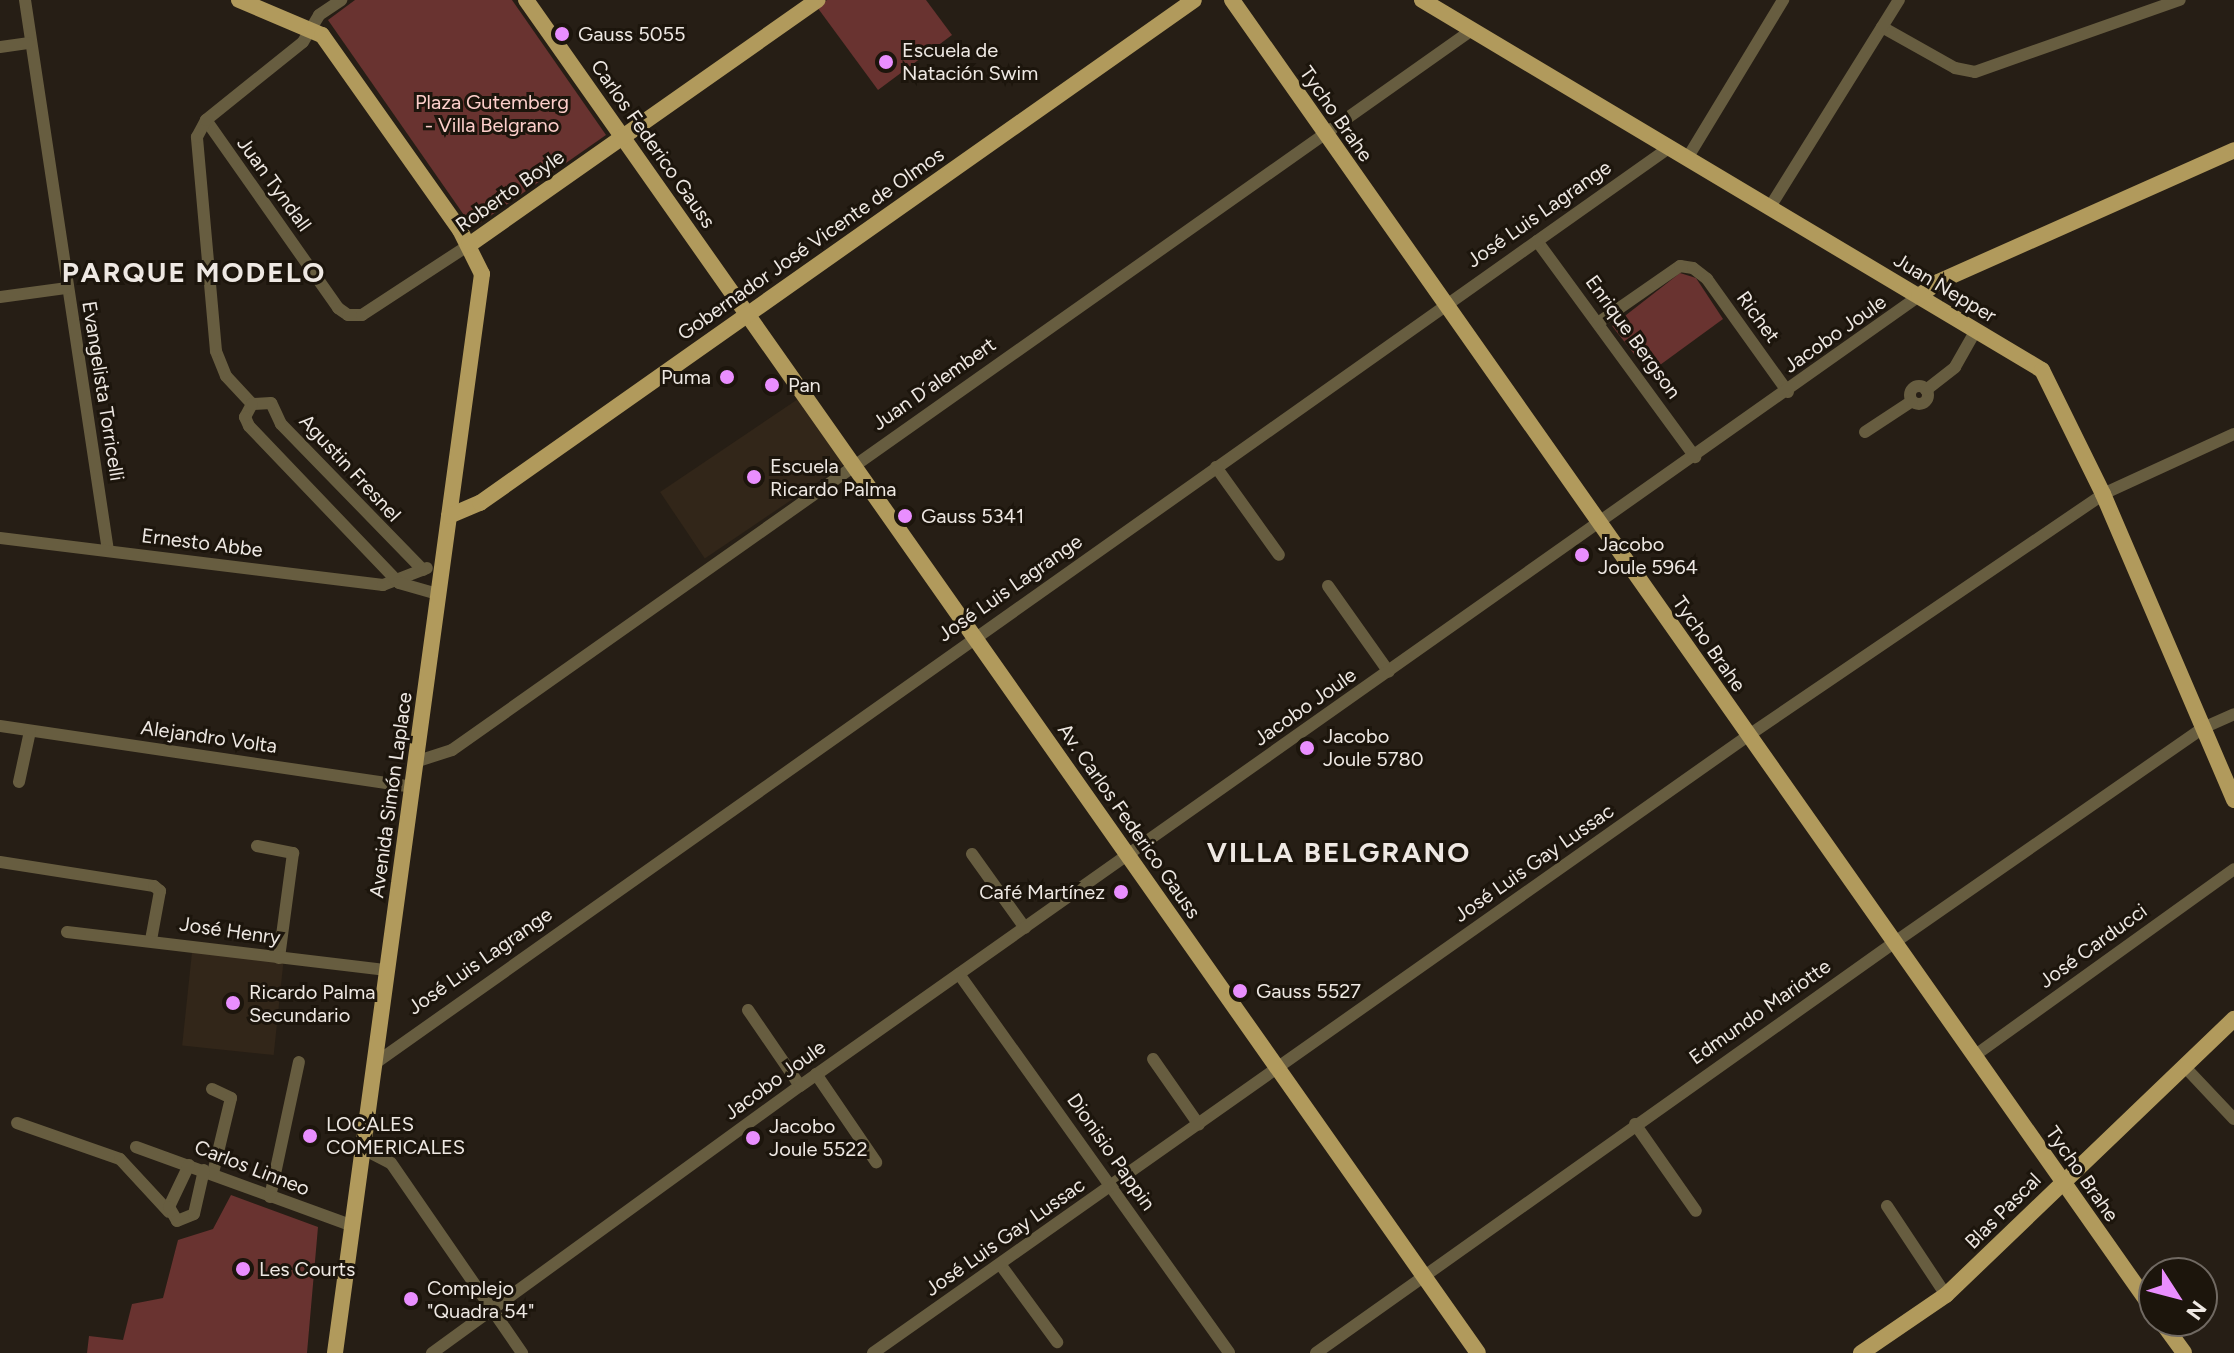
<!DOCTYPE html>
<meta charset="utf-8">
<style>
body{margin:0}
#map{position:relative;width:2234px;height:1353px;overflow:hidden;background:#261e15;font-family:Figtree,sans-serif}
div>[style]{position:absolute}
.built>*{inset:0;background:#322619;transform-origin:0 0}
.green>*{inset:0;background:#693330}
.minor>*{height:12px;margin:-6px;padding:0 6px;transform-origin:6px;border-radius:6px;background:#675d40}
.minor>.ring{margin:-6px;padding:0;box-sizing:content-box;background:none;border:12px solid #675d40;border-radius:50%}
.major>*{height:16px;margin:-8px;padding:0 8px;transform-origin:8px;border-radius:8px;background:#b19a5c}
.dots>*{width:22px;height:22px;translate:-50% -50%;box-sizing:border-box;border:4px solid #1c150c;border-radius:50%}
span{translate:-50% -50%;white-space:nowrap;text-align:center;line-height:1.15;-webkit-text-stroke:6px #1c150c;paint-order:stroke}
.poi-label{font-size:20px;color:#eee8e3}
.left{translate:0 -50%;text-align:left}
.right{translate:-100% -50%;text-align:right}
.park-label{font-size:20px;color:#fdcfcb}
.street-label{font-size:20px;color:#eee8e3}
.district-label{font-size:28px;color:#eee8e3;font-weight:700;letter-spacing:2px}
.north{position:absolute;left:2138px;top:1257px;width:80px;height:80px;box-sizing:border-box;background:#1c150c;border:2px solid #706962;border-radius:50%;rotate:126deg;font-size:22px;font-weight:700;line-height:32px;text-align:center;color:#eee8e3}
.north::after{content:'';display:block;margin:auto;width:28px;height:36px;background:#e98efe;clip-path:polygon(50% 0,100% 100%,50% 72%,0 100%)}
</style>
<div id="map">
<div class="built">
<div style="left:801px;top:397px;width:80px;height:170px;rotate:56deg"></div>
<div style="left:192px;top:952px;width:92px;height:94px;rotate:6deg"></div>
</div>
<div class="green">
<div style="clip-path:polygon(355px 0,512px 0,606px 135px,473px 228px,328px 20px)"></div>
<div style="clip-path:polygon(827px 0,926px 0,952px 35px,878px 90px,817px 7px)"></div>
<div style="clip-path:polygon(1680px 273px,1696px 278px,1723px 319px,1649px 373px,1612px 326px)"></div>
<div style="clip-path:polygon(231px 1195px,318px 1227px,307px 1353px,87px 1353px,89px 1336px,123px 1340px,132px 1304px,163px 1298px,178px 1240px,213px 1229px)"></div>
</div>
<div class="minor">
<div style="left:25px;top:0;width:557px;rotate:81.43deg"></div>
<div style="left:1882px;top:27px;width:84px;rotate:29.3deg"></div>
<div style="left:1955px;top:68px;width:20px;rotate:11deg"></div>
<div style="left:1975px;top:72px;width:217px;rotate:-19.4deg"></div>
<div style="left:0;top:47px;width:28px;rotate:-8deg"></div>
<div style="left:206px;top:120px;width:230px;rotate:54.9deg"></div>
<div style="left:338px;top:308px;width:12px;rotate:35deg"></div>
<div style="left:348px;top:315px;width:14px"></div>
<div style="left:362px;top:315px;width:128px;rotate:-33.2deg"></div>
<div style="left:1688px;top:157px;width:184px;rotate:-58.8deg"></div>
<div style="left:1770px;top:207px;width:244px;rotate:-58.1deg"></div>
<div style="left:1537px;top:241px;width:268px;rotate:53.8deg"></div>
<div style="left:0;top:297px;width:68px;rotate:-7.7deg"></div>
<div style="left:1598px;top:323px;width:100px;rotate:-34.8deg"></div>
<div style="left:1680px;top:266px;width:13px;rotate:9deg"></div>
<div style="left:1693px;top:268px;width:18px;rotate:38deg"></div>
<div style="left:1707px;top:279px;width:139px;rotate:54.4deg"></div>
<div class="ring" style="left:1910px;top:386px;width:6px;height:6px"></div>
<div style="left:1926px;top:390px;width:37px;rotate:-38deg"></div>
<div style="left:1955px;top:367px;width:43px;rotate:-60.4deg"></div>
<div style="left:252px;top:404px;width:38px;rotate:-133deg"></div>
<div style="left:226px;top:376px;width:27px;rotate:-112deg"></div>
<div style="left:216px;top:351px;width:215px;rotate:-95.1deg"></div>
<div style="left:197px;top:137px;width:19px;rotate:-62deg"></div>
<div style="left:206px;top:120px;width:124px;rotate:-38.8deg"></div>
<div style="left:303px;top:42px;width:31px;rotate:-59deg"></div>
<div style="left:319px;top:15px;width:27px;rotate:-34deg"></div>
<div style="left:1865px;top:432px;width:56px;rotate:-33.4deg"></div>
<div style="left:1216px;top:467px;width:108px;rotate:54.4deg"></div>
<div style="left:0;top:538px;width:386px;rotate:7deg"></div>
<div style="left:383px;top:585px;width:47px;rotate:-21.1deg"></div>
<div style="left:423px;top:570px;width:204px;rotate:-134.2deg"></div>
<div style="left:281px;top:424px;width:23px;rotate:-115deg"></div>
<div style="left:271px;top:403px;width:19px;rotate:177deg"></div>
<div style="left:252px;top:404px;width:15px;rotate:118deg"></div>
<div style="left:245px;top:417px;width:10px;rotate:66deg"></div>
<div style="left:249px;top:426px;width:217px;rotate:46.3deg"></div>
<div style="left:399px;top:583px;width:41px;rotate:15.8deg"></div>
<div style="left:1328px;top:586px;width:105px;rotate:54.7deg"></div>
<div style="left:0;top:726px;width:416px;rotate:8.4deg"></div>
<div style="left:415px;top:762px;width:39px;rotate:-18deg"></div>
<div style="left:452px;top:750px;width:1249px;rotate:-35.22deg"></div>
<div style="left:19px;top:782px;width:52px;rotate:-77.8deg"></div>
<div style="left:257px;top:846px;width:37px;rotate:11deg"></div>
<div style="left:293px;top:853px;width:106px;rotate:97.6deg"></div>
<div style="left:972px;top:854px;width:91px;rotate:54.4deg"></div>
<div style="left:0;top:862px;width:156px;rotate:8.9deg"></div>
<div style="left:154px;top:886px;width:8px;rotate:40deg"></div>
<div style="left:160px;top:891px;width:50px;rotate:100.4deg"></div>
<div style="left:67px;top:932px;width:322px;rotate:6.8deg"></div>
<div style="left:959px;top:974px;width:465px;rotate:54.5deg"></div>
<div style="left:748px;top:1010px;width:92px;rotate:55.6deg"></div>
<div style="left:1974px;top:1056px;width:320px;rotate:-35.7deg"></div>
<div style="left:1153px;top:1059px;width:80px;rotate:55.1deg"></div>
<div style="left:374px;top:1064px;width:1588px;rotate:-35.28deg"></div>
<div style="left:2184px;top:1066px;width:73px;rotate:46.7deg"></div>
<div style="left:816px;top:1074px;width:107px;rotate:55.7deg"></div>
<div style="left:212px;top:1089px;width:21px;rotate:25deg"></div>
<div style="left:231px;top:1098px;width:77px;rotate:103.5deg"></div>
<div style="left:17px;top:1123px;width:109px;rotate:19.3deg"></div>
<div style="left:120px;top:1159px;width:72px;rotate:47.2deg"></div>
<div style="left:1635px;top:1124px;width:106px;rotate:55deg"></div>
<div style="left:136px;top:1147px;width:231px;rotate:20deg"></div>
<div style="left:363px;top:1149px;width:31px;rotate:27deg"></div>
<div style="left:391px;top:1163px;width:231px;rotate:55.4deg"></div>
<div style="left:189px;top:1165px;width:47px;rotate:115.5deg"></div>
<div style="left:169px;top:1207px;width:16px;rotate:60deg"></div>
<div style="left:177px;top:1221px;width:18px;rotate:-22deg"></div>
<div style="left:194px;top:1214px;width:45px;rotate:-77.2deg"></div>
<div style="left:270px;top:1197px;width:138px;rotate:-77.9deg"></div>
<div style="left:1887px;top:1206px;width:107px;rotate:56.5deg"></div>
<div style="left:1000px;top:1264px;width:97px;rotate:53.8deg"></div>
<div style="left:432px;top:1353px;width:455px;rotate:-36deg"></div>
<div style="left:800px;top:1086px;width:1370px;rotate:-35.22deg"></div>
<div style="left:873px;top:1353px;width:1072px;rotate:-35.2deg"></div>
<div style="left:1749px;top:735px;width:428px;rotate:-34.2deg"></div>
<div style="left:2103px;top:494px;width:144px;rotate:-24.6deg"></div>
<div style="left:1316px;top:1353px;width:710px;rotate:-35.37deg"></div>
<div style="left:1895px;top:942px;width:375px;rotate:-34.8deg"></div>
<div style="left:2203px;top:728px;width:34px;rotate:-24deg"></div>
</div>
<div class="major">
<div style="left:239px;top:0;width:90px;rotate:22.9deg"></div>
<div style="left:322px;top:35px;width:239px;rotate:54.7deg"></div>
<div style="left:460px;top:230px;width:49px;rotate:63.4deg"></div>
<div style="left:482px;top:274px;width:1089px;rotate:97.76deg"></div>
<div style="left:526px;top:0;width:1654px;rotate:54.87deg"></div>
<div style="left:1232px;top:0;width:1603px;rotate:54.88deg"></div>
<div style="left:1422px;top:0;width:722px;rotate:30.83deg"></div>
<div style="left:2042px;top:370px;width:138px;rotate:63.8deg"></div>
<div style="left:2103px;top:494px;width:333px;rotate:66.8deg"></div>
<div style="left:469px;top:245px;width:426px;rotate:-35.1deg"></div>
<div style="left:1919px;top:296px;width:24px;rotate:-36deg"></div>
<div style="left:1938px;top:282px;width:324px;rotate:-24deg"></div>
<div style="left:449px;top:516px;width:34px;rotate:-23deg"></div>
<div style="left:480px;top:503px;width:873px;rotate:-35.16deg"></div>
<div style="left:2161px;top:1321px;width:39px;rotate:54deg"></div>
<div style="left:1861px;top:1353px;width:103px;rotate:-34.3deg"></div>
<div style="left:1946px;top:1295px;width:399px;rotate:-43.8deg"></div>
</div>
<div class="dots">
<div style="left:562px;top:34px;background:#e98efe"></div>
<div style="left:886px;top:62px;background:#e98efe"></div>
<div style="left:727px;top:377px;background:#e98efe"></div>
<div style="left:772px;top:385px;background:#e98efe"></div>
<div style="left:754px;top:477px;background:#e98efe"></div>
<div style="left:905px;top:516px;background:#e98efe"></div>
<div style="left:1582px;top:555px;background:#e98efe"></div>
<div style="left:1307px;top:748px;background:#e98efe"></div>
<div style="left:1121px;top:892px;background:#e98efe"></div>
<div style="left:1240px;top:991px;background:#e98efe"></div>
<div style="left:233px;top:1003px;background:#e98efe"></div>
<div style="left:310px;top:1136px;background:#e98efe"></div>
<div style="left:753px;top:1138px;background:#e98efe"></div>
<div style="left:243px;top:1269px;background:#e98efe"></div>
<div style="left:411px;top:1299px;background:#e98efe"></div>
</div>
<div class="poi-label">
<span class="left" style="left:578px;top:34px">Gauss 5055</span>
<span class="left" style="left:902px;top:62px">Escuela de<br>Natación Swim</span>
<span class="right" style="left:711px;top:377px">Puma</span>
<span class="left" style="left:788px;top:385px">Pan</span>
<span class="left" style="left:770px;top:478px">Escuela<br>Ricardo Palma</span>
<span class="left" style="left:921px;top:516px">Gauss 5341</span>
<span class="left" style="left:1598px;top:556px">Jacobo<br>Joule 5964</span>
<span class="left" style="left:1323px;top:748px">Jacobo<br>Joule 5780</span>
<span class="right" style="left:1105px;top:892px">Café Martínez</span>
<span class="left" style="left:1256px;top:991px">Gauss 5527</span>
<span class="left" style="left:249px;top:1004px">Ricardo Palma<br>Secundario</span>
<span class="left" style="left:326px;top:1136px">LOCALES<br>COMERICALES</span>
<span class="left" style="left:769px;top:1138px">Jacobo<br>Joule 5522</span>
<span class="left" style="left:259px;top:1269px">Les Courts</span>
<span class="left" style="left:427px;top:1300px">Complejo<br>"Quadra 54"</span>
</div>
<div class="park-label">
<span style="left:492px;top:114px">Plaza Gutemberg<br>- Villa Belgrano</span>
</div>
<div class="street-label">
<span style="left:1336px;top:114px;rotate:55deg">Tycho Brahe</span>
<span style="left:653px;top:144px;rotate:55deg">Carlos Federico Gauss</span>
<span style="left:274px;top:184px;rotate:54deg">Juan Tyndall</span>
<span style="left:510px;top:191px;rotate:-35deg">Roberto Boyle</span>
<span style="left:1539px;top:214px;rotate:-35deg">José Luis Lagrange</span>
<span style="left:811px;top:244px;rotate:-35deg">Gobernador José Vicente de Olmos</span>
<span style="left:1945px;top:288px;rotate:31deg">Juan Nepper</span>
<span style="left:1758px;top:317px;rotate:54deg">Richet</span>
<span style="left:1835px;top:334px;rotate:-35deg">Jacobo Joule</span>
<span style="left:1633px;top:337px;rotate:54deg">Enrique Bergson</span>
<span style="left:934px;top:384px;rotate:-35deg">Juan D´alembert</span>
<span style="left:103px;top:391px;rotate:81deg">Evangelista Torricelli</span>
<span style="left:350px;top:468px;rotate:47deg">Agustin Fresnel</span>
<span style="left:202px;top:543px;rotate:7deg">Ernesto Abbe</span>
<span style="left:1010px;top:588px;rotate:-35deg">José Luis Lagrange</span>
<span style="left:1709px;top:644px;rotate:55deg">Tycho Brahe</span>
<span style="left:1305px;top:707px;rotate:-35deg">Jacobo Joule</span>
<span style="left:209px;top:737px;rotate:8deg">Alejandro Volta</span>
<span style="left:391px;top:795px;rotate:-82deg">Avenida Simón Laplace</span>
<span style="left:1129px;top:821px;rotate:55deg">Av. Carlos Federico Gauss</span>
<span style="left:1534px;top:863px;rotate:-35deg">José Luis Gay Lussac</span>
<span style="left:230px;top:931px;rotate:8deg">José Henry</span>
<span style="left:2093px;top:946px;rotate:-36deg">José Carducci</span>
<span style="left:480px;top:961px;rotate:-35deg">José Luis Lagrange</span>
<span style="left:1760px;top:1012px;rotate:-35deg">Edmundo Mariotte</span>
<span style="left:775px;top:1080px;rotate:-36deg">Jacobo Joule</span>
<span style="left:1111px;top:1152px;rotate:55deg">Dionisio Pappin</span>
<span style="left:252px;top:1168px;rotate:21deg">Carlos Linneo</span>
<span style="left:2082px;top:1174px;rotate:55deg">Tycho Brahe</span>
<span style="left:2003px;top:1211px;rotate:-45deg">Blas Pascal</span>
<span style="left:1005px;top:1237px;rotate:-35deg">José Luis Gay Lussac</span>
</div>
<div class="district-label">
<span style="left:194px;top:272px">PARQUE MODELO</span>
<span style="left:1339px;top:852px">VILLA BELGRANO</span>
</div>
<div class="north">N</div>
</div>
